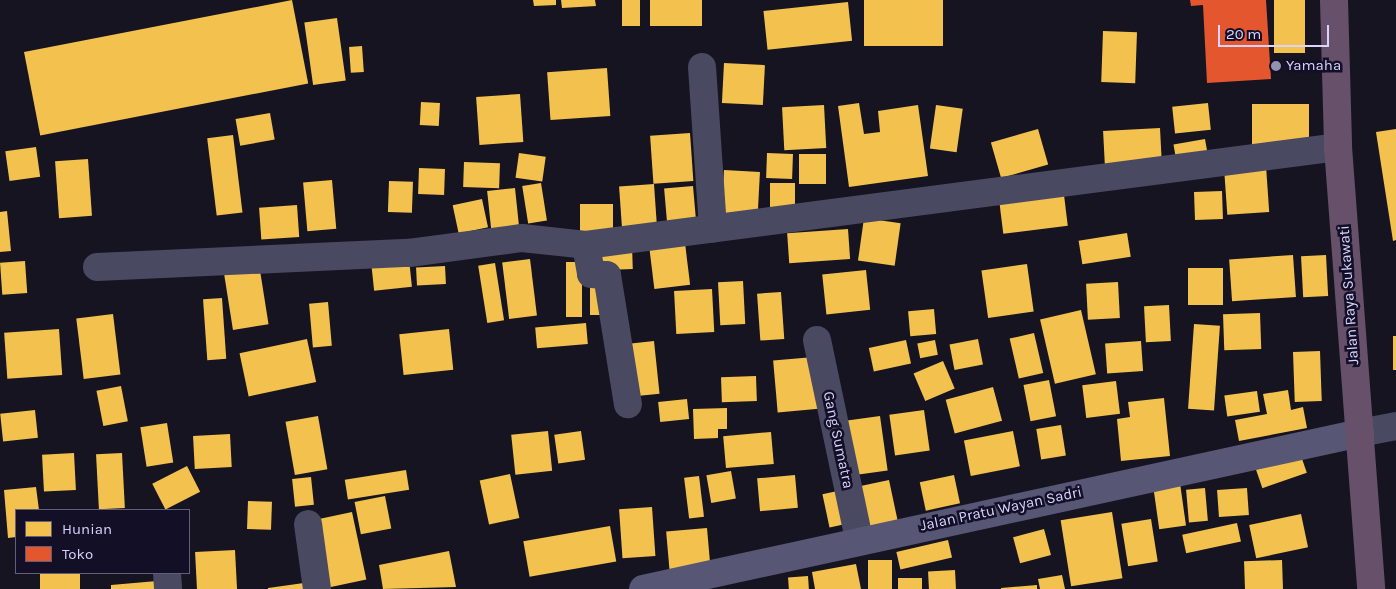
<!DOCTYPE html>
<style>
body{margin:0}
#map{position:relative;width:1396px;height:589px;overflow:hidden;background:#161421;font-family:Karla,sans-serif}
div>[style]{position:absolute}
.homes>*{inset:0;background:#f2c14e;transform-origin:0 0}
.shops>*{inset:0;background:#e4572e}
.street>*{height:28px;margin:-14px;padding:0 14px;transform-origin:14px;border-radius:14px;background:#4a4962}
.secondary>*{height:28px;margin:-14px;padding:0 14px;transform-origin:14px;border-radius:14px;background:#575674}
.highway>*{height:28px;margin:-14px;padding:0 14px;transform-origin:14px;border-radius:14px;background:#67516a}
.dots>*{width:14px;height:14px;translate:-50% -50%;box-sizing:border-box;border:2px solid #130f26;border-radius:50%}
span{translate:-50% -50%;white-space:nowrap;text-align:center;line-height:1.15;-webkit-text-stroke:5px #130f26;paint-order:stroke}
.poi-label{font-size:15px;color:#d9d4ff}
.left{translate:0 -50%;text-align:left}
.street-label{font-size:15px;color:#d9d4ff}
.legend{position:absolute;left:15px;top:509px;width:175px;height:65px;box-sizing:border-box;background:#130f26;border:1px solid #625e7d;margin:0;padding:6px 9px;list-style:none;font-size:15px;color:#d9d4ff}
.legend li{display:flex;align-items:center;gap:10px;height:25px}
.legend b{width:25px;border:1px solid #625e7d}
.scale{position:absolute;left:1218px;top:25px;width:111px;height:22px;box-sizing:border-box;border:2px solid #d9d4ff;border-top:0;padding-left:6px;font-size:15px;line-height:18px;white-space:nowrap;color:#d9d4ff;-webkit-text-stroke:4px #130f26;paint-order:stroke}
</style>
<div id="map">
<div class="homes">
<div style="left:292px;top:0;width:85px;height:273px;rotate:79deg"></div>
<div style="clip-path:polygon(533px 0,556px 0,556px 5px,534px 6px)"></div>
<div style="clip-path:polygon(561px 0,595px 0,596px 6px,562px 8px)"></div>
<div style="left:622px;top:0;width:18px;height:26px"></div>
<div style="left:650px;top:0;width:52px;height:26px"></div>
<div style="left:864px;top:0;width:79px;height:46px"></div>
<div style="left:1274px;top:0;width:31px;height:53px"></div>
<div style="left:848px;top:2px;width:39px;height:85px;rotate:84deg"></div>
<div style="left:337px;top:18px;width:63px;height:33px;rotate:82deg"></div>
<div style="left:1103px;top:31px;width:34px;height:51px;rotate:2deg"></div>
<div style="left:362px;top:46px;width:26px;height:13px;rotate:86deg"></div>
<div style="left:724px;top:63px;width:41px;height:40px;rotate:3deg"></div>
<div style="left:607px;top:68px;width:48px;height:60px;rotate:86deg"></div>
<div style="left:520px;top:94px;width:48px;height:44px;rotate:86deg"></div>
<div style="left:421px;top:102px;width:19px;height:23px;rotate:3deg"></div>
<div style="clip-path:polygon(859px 103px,864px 134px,880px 132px,878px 111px,918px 105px,928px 176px,849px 187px,838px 106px)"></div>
<div style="left:1208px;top:103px;width:27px;height:36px;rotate:84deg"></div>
<div style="left:1252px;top:104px;width:57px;height:44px"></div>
<div style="left:824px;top:105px;width:43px;height:42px;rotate:87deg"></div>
<div style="left:936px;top:105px;width:27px;height:44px;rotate:8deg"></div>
<div style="left:270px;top:113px;width:27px;height:35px;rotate:80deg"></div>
<div style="left:1160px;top:128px;width:39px;height:57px;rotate:87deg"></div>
<div style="left:1038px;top:129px;width:37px;height:49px;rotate:74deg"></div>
<div style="clip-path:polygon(1396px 129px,1396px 240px,1393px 241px,1376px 132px)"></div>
<div style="left:690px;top:133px;width:48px;height:40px;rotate:86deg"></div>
<div style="left:233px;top:135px;width:78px;height:26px;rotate:83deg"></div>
<div style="left:1205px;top:139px;width:17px;height:32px;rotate:80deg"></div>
<div style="left:36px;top:147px;width:30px;height:31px;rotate:82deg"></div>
<div style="left:519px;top:153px;width:27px;height:25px;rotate:8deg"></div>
<div style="left:767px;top:153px;width:26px;height:25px;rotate:2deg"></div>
<div style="left:799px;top:154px;width:27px;height:30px"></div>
<div style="left:88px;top:159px;width:57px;height:33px;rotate:86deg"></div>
<div style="left:464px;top:162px;width:36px;height:25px;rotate:2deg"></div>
<div style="left:1266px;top:166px;width:46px;height:42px;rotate:86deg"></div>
<div style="left:419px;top:168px;width:26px;height:26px;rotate:2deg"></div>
<div style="left:724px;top:170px;width:36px;height:48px;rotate:3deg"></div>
<div style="left:332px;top:180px;width:49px;height:29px;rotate:85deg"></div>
<div style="left:389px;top:181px;width:24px;height:31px;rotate:2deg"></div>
<div style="left:541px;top:183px;width:38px;height:19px;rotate:81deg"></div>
<div style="left:770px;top:183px;width:25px;height:30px"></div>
<div style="left:654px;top:184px;width:43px;height:35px;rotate:86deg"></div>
<div style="left:693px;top:186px;width:37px;height:29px;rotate:85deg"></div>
<div style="left:515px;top:188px;width:39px;height:28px;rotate:84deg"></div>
<div style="left:1222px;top:191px;width:28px;height:28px;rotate:88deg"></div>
<div style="left:1064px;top:195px;width:31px;height:65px;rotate:83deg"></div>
<div style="left:482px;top:199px;width:29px;height:30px;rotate:78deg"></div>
<div style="left:580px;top:204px;width:33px;height:27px"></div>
<div style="left:297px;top:205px;width:32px;height:38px;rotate:86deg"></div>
<div style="clip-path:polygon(7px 211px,11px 251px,0 252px,0 212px)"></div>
<div style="left:864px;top:218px;width:37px;height:43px;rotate:8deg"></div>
<div style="left:848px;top:229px;width:30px;height:61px;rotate:86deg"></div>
<div style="left:1127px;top:233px;width:24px;height:49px;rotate:81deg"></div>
<div style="left:685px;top:243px;width:42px;height:36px;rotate:83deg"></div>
<div style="left:632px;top:246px;width:23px;height:33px;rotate:88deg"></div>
<div style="left:1293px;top:255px;width:42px;height:64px;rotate:86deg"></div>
<div style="left:1326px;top:255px;width:41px;height:25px;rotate:87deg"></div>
<div style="left:409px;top:259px;width:28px;height:38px;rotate:84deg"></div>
<div style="left:530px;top:259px;width:57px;height:28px;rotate:83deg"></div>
<div style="left:25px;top:261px;width:32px;height:25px;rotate:86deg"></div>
<div style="left:566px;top:262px;width:16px;height:55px"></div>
<div style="left:495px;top:263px;width:58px;height:17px;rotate:81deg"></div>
<div style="left:259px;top:264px;width:61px;height:36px;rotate:81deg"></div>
<div style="left:1027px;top:264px;width:48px;height:46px;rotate:82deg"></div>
<div style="left:445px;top:266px;width:18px;height:29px;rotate:87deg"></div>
<div style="left:1188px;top:268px;width:35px;height:37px"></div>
<div style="left:866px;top:270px;width:40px;height:44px;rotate:84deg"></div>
<div style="left:743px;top:281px;width:43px;height:25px;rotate:87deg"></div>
<div style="left:1118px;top:282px;width:36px;height:32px;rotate:87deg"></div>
<div style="left:590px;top:284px;width:14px;height:31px"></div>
<div style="left:712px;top:289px;width:43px;height:38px;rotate:87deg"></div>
<div style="left:781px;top:292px;width:47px;height:24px;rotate:86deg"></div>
<div style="left:222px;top:298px;width:61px;height:19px;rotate:86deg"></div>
<div style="left:328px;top:302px;width:44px;height:19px;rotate:85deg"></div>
<div style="left:1169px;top:305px;width:36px;height:25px;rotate:87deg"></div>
<div style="left:934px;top:309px;width:25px;height:26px;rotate:85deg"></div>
<div style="left:1081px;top:310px;width:66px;height:42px;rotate:77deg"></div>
<div style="left:1260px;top:313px;width:36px;height:37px;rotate:88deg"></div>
<div style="left:113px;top:314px;width:61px;height:37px;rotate:83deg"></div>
<div style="left:586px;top:323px;width:21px;height:51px;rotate:85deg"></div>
<div style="left:1194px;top:324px;width:26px;height:85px;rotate:4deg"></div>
<div style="left:59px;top:329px;width:46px;height:55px;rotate:86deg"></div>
<div style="left:449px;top:329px;width:41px;height:50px;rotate:84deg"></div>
<div style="left:1034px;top:333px;width:41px;height:25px;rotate:77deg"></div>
<div style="left:1393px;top:336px;width:3px;height:34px"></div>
<div style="left:307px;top:339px;width:44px;height:69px;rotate:78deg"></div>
<div style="left:978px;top:339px;width:26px;height:29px;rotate:79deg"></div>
<div style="left:906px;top:340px;width:24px;height:38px;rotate:78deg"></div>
<div style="left:935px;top:340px;width:15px;height:18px;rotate:79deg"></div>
<div style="left:654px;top:341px;width:53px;height:30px;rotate:84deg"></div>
<div style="left:1141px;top:341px;width:30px;height:36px;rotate:86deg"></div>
<div style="left:1320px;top:351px;width:50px;height:27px;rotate:88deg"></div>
<div style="left:814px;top:357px;width:52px;height:41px;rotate:85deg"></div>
<div style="left:943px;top:361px;width:30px;height:32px;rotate:67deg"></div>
<div style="left:756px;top:376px;width:25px;height:35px;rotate:88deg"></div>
<div style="left:1049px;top:380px;width:37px;height:26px;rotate:79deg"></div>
<div style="left:1116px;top:381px;width:33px;height:34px;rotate:83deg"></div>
<div style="left:121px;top:386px;width:36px;height:25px;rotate:79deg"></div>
<div style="left:993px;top:387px;width:35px;height:49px;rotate:75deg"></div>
<div style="clip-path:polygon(1288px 390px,1291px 410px,1303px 407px,1307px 428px,1239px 441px,1235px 420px,1267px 414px,1263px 394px)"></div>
<div style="left:1257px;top:391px;width:21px;height:33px;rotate:82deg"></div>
<div style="clip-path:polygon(1164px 398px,1170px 456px,1121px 461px,1117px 419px,1130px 417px,1128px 402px)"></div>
<div style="left:687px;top:399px;width:20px;height:29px;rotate:84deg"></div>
<div style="clip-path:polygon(727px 408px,727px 429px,718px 429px,718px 438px,694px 439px,693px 409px)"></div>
<div style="left:35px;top:410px;width:28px;height:35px;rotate:84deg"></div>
<div style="left:924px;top:410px;width:41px;height:35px;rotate:82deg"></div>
<div style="left:318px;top:416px;width:54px;height:33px;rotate:80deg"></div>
<div style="left:880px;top:416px;width:55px;height:33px;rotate:82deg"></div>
<div style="left:167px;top:423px;width:40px;height:27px;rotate:81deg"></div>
<div style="left:1061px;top:425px;width:31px;height:25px;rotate:81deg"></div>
<div style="left:548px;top:431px;width:40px;height:37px;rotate:84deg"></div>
<div style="left:581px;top:431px;width:29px;height:27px;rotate:82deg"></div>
<div style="left:1013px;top:431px;width:36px;height:50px;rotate:79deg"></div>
<div style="left:771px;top:432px;width:32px;height:48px;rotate:85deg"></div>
<div style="left:230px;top:434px;width:33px;height:37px;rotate:87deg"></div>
<div style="left:74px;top:453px;width:37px;height:32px;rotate:87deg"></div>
<div style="left:122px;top:453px;width:55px;height:26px;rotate:87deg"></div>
<div style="left:1300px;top:453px;width:21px;height:47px;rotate:71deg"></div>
<div style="left:187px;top:466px;width:29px;height:39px;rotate:63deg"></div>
<div style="left:406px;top:470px;width:20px;height:62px;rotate:81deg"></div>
<div style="left:731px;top:471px;width:28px;height:25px;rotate:80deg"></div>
<div style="left:510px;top:474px;width:45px;height:31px;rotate:78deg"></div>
<div style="left:795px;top:475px;width:33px;height:38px;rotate:85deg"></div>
<div style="left:954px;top:475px;width:29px;height:35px;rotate:78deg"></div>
<div style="left:699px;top:476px;width:41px;height:15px;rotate:83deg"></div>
<div style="left:311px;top:477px;width:28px;height:19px;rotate:84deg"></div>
<div style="left:889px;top:480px;width:42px;height:35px;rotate:78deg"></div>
<div style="left:1180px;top:483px;width:43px;height:27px;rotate:82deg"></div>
<div style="clip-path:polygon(36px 487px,39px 510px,16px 510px,16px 537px,8px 538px,4px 490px)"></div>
<div style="left:1205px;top:488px;width:33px;height:19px;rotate:85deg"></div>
<div style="left:1247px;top:488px;width:27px;height:30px;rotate:86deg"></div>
<div style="left:842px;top:490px;width:34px;height:20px;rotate:78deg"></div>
<div style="left:385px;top:496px;width:33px;height:31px;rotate:79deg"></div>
<div style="left:248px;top:501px;width:24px;height:28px;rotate:2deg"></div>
<div style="left:652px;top:507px;width:49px;height:33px;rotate:86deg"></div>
<div style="left:352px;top:512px;width:69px;height:41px;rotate:78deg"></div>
<div style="left:1112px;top:512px;width:67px;height:52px;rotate:81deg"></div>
<div style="left:1301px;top:514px;width:34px;height:53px;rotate:78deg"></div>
<div style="left:1151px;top:519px;width:43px;height:30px;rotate:81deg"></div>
<div style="left:1237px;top:523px;width:19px;height:56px;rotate:78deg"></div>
<div style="left:610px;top:526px;width:36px;height:88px;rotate:80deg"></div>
<div style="left:707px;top:528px;width:42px;height:41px;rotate:85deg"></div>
<div style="left:1044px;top:529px;width:27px;height:32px;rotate:75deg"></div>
<div style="left:948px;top:540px;width:18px;height:53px;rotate:77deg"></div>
<div style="left:235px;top:550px;width:39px;height:40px;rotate:87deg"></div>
<div style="clip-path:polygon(449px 551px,456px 587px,383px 589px,379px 565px)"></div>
<div style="left:868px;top:560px;width:24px;height:29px"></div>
<div style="left:1282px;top:560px;width:29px;height:38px;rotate:88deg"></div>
<div style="clip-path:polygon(856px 564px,861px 589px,815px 589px,812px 572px)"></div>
<div style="left:955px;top:570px;width:19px;height:27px;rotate:87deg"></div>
<div style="left:40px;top:573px;width:40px;height:16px"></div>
<div style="clip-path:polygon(1062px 575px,1065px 589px,1040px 589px,1038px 579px)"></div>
<div style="left:808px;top:576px;width:13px;height:20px;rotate:86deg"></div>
<div style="left:922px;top:578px;width:11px;height:24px;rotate:90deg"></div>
<div style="clip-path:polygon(157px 581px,157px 589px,111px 589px,111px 585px)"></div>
<div style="clip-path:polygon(311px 582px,312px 589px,268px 589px,268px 588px)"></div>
<div style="clip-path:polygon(1037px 585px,1037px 589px,1001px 589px,1001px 588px)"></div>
</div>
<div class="shops">
<div style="clip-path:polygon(1190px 0,1266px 0,1271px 79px,1207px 83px,1203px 5px,1191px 6px)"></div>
</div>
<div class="street">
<div style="left:702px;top:67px;width:162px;rotate:86.1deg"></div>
<div style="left:586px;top:245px;width:29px;rotate:80deg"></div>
<div style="left:591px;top:274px;width:16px;rotate:4deg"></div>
<div style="left:607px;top:275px;width:131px;rotate:80.8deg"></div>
<div style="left:97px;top:267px;width:312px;rotate:-2.6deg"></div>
<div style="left:409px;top:253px;width:114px;rotate:-7.6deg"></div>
<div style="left:522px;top:238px;width:64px;rotate:6.2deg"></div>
<div style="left:586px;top:245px;width:758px;rotate:-7.42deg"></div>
<div style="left:817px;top:340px;width:203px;rotate:78.1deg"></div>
<div style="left:1360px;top:433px;width:37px;rotate:-11deg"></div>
<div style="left:308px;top:524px;width:66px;rotate:82.1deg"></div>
<div style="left:167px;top:573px;width:16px;rotate:86deg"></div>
</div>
<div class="secondary">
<div style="left:643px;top:589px;width:734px;rotate:-12.27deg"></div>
</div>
<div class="highway">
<div style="left:1334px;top:0;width:147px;rotate:88.4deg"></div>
<div style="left:1338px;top:147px;width:443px;rotate:85.7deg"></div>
</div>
<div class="dots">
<div style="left:1276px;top:66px;background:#9591b1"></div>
</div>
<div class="poi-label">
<span class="left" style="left:1286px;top:66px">Yamaha</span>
</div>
<div class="street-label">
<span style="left:1349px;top:295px;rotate:-94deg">Jalan Raya Sukawati</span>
<span style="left:838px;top:440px;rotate:78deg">Gang Sumatra</span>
<span style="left:1001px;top:509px;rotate:-12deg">Jalan Pratu Wayan Sadri</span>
</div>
<ul class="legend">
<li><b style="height:14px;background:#f2c14e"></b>Hunian</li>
<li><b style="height:14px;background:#e4572e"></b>Toko</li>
</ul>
<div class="scale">20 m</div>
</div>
